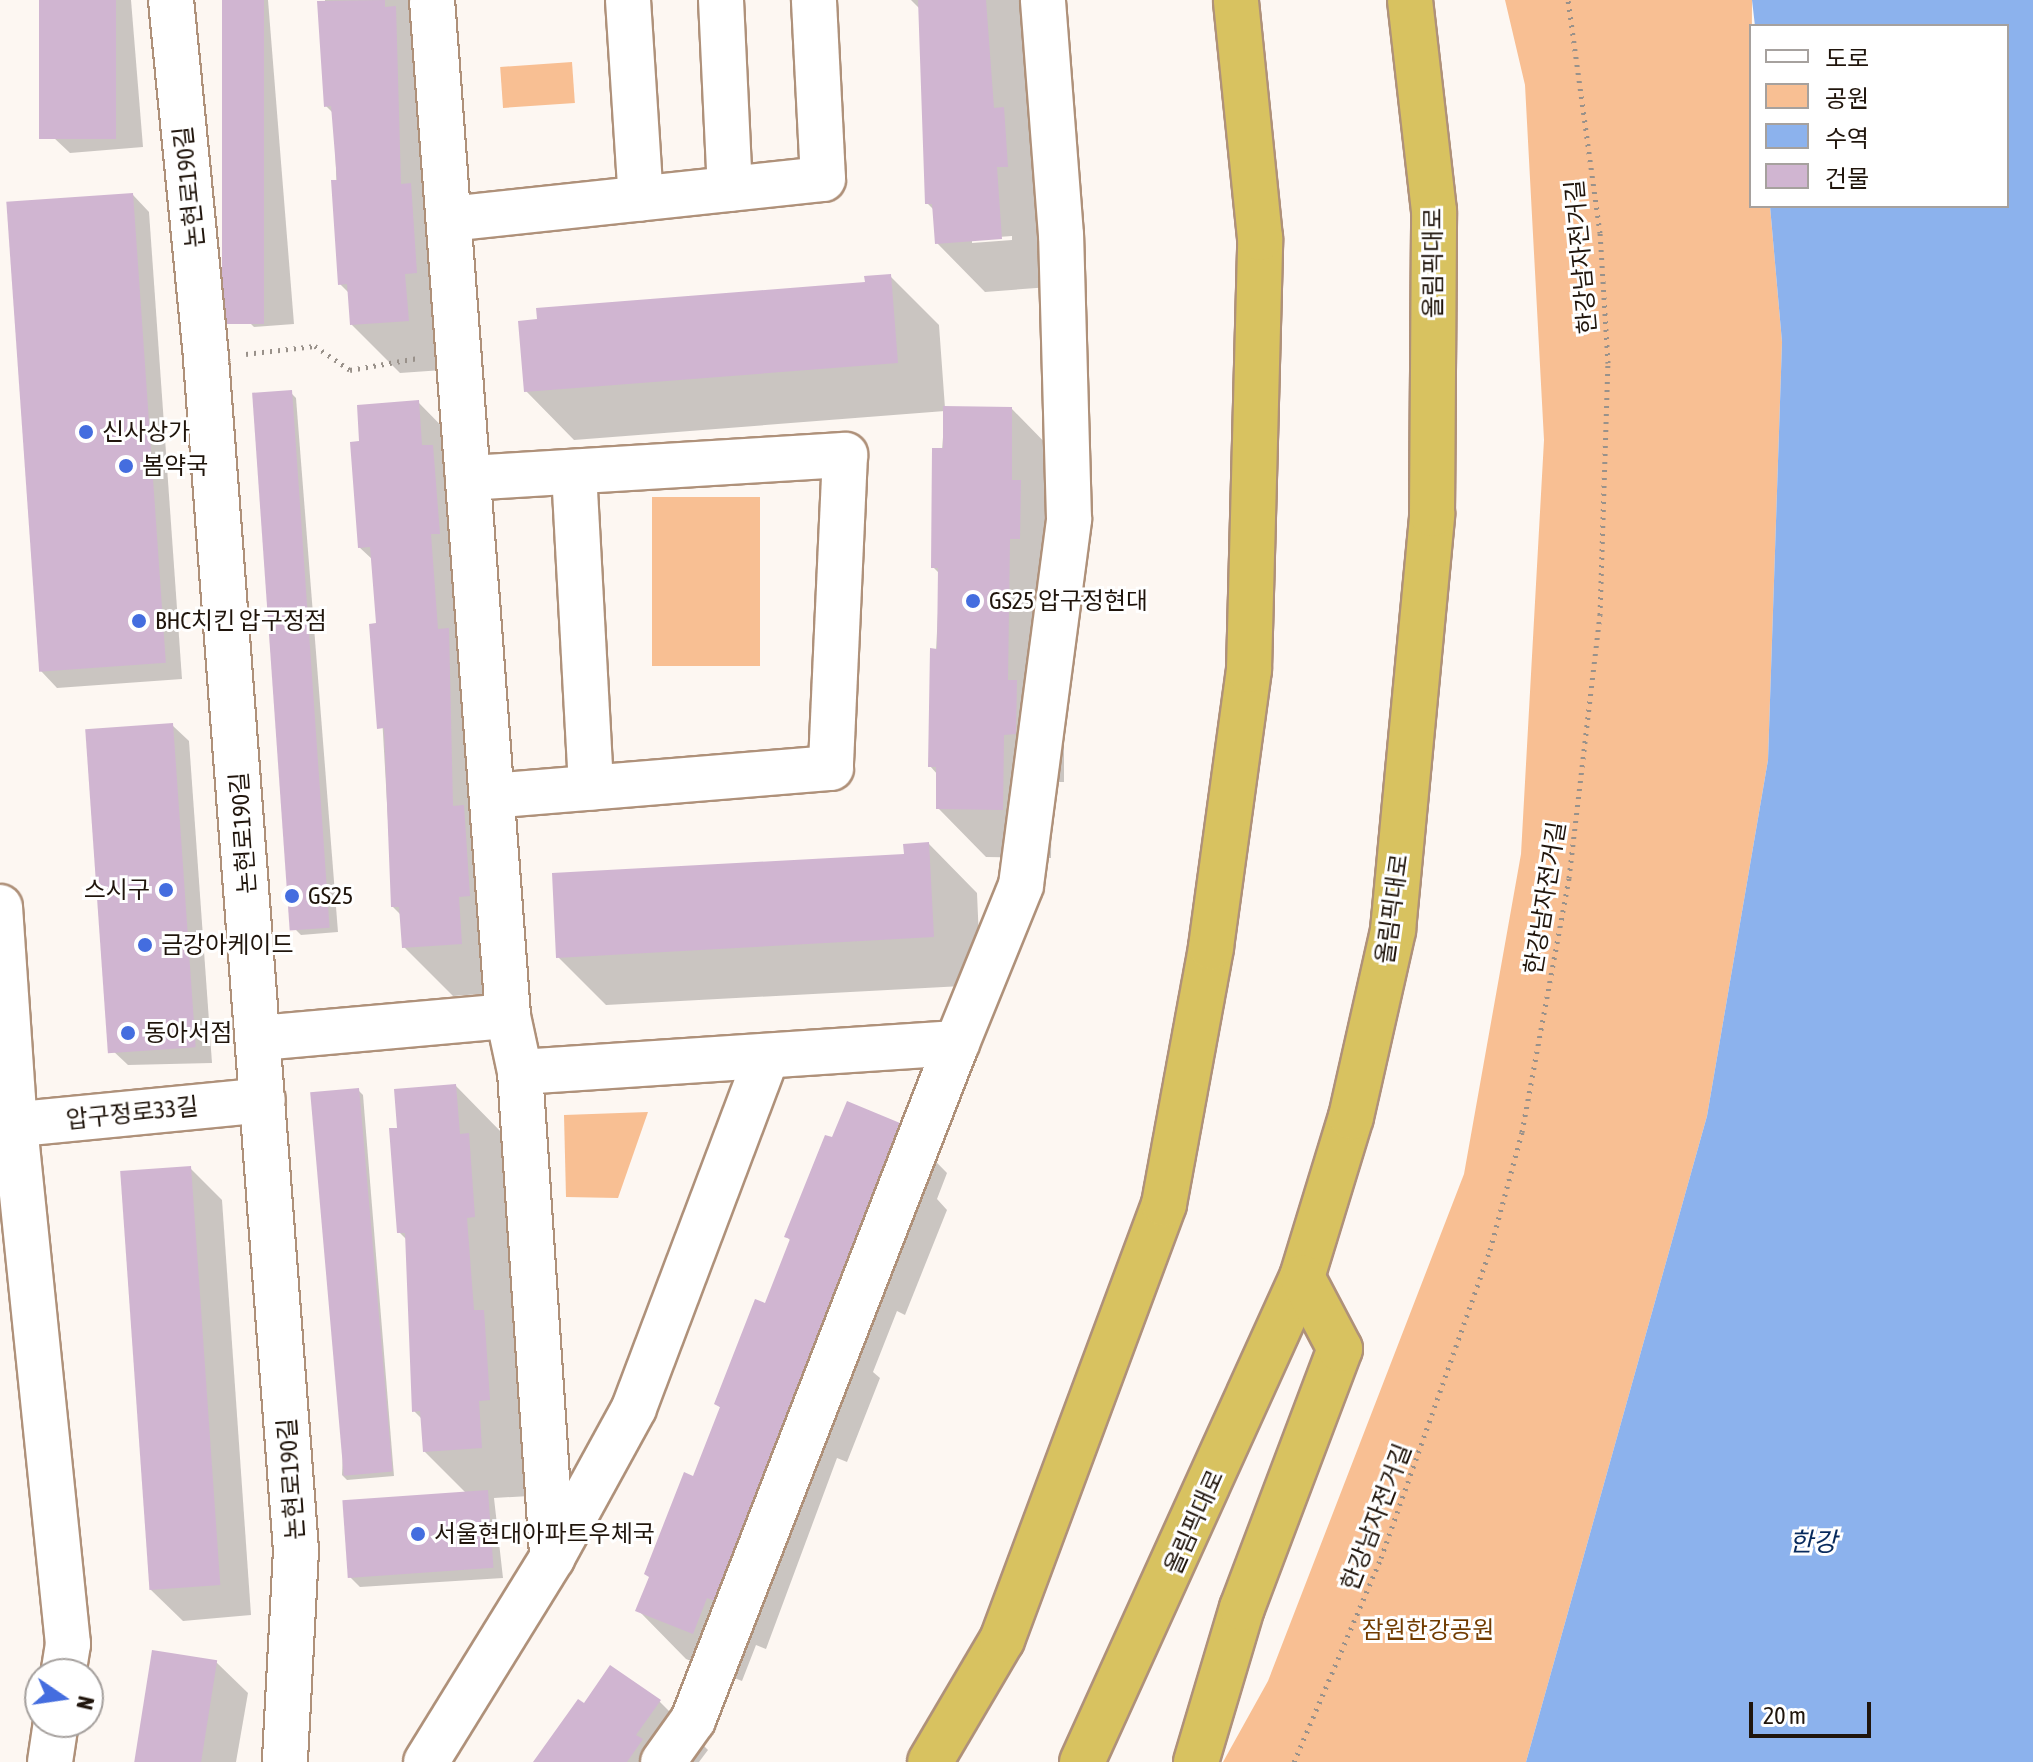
<!DOCTYPE html>
<meta charset="utf-8">
<style>
body{margin:0}
#map{position:relative;width:2033px;height:1762px;overflow:hidden;background:#fdf7f2;font-family:"Asap Condensed","Noto Sans KR",sans-serif}
div>[style]{position:absolute}
.green>*{inset:0;background:#f8bf93;transform-origin:0 0}
.water>*{inset:0;background:#8cb2ed}
.shadow>*{inset:0;background:#0003}
.building>*{inset:0;background:#d0b5d1;transform-origin:0 0}
.path>*{height:5px;margin-top:-2.5px;transform-origin:0;background:repeating-linear-gradient(90deg,#99918a 0 2px,transparent 0 8px)}
.roads{filter:drop-shadow(2px 0 #af917a) drop-shadow(-2px 0 #af917a) drop-shadow(0 2px #af917a) drop-shadow(0 -2px #af917a)}
.minor>*{height:44px;margin:-22px;padding:0 22px;transform-origin:22px;border-radius:22px;background:#fff}
.highway>*{height:44px;margin:-22px;padding:0 22px;transform-origin:22px;border-radius:22px;background:#d8c260}
.dots>*{width:22px;height:22px;translate:-50% -50%;box-sizing:border-box;border:4px solid #fff;border-radius:50%}
span{translate:-50% -50%;white-space:nowrap;text-align:center;line-height:1.15;-webkit-text-stroke:6px #fff;paint-order:stroke}
.street-label{font-size:24px;color:#20150c}
.poi-label{font-size:24px;color:#20150c}
.left{translate:0 -50%;text-align:left}
.right{translate:-100% -50%;text-align:right}
.park-label{font-size:24px;color:#713b00}
.water-label{font-size:26px;color:#072a5d;font-style:italic}
.legend{position:absolute;left:1749px;top:24px;width:260px;height:184px;box-sizing:border-box;background:#fff;border:2px solid #a6a19e;margin:0;padding:10px 14px;list-style:none;font-size:24px;color:#20150c}
.legend li{display:flex;align-items:center;gap:16px;height:40px}
.legend b{width:40px;border:2px solid #a6a19e}
.north{position:absolute;left:24px;top:1658px;width:80px;height:80px;box-sizing:border-box;background:#fff;border:2px solid #a6a19e;border-radius:50%;rotate:103deg;font-size:22px;font-weight:700;line-height:32px;text-align:center;color:#20150c}
.north::after{content:'';display:block;margin:auto;width:28px;height:36px;background:#446ddf;clip-path:polygon(50% 0,100% 100%,50% 72%,0 100%)}
.scale{position:absolute;left:1749px;top:1702px;width:122px;height:36px;box-sizing:border-box;border:4px solid #20150c;border-top:0;padding-left:10px;font-size:24px;line-height:28px;white-space:nowrap;color:#20150c;-webkit-text-stroke:6px #fff;paint-order:stroke}
</style>
<div id="map">
<div class="green">
<div style="clip-path:polygon(1505px 0,1752px 0,1751px 206px,1770px 206px,1782px 342px,1768px 760px,1707px 1116px,1526px 1762px,1223px 1762px,1268px 1681px,1464px 1174px,1521px 854px,1544px 440px,1525px 85px)"></div>
<div style="left:572px;top:62px;width:41px;height:72px;rotate:86deg"></div>
<div style="left:652px;top:497px;width:108px;height:169px"></div>
<div style="clip-path:polygon(648px 1112px,618px 1198px,566px 1197px,564px 1115px)"></div>
</div>
<div class="water">
<div style="clip-path:polygon(1752px 0,2033px 0,2033px 1762px,1526px 1762px,1707px 1116px,1768px 760px,1782px 342px,1770px 206px,2007px 206px,2007px 26px,1755px 26px)"></div>
</div>
<div class="shadow">
<div style="clip-path:polygon(41px 0,131px 0,143px 147px,70px 153px,53px 137px)"></div>
<div style="clip-path:polygon(224px 0,268px 0,294px 324px,254px 327px,249px 322px)"></div>
<div style="clip-path:polygon(325px 0,429px 0,457px 369px,400px 373px,352px 325px,350px 294px,340px 284px,334px 114px,326px 106px)"></div>
<div style="clip-path:polygon(evenodd,911px 0,1039px 0,1050px 287px,985px 292px,937px 243px,935px 211px,927px 203px,920px 9px,911px 0,1012px 236px,1012px 240px,972px 243px,972px 239px,1012px 236px)"></div>
<div style="clip-path:polygon(133px 195px,149px 212px,182px 679px,57px 688px,41px 671px)"></div>
<div style="clip-path:polygon(890px 276px,939px 325px,945px 408px,1012px 409px,1060px 458px,1056px 722px,1064px 731px,1064px 782px,1052px 782px,1051px 858px,986px 857px,938px 808px,938px 775px,930px 766px,940px 574px,933px 567px,945px 411px,574px 440px,526px 391px)"></div>
<div style="clip-path:polygon(291px 393px,296px 398px,338px 932px,301px 935px,296px 930px)"></div>
<div style="clip-path:polygon(418px 402px,466px 451px,509px 992px,453px 996px,404px 947px,402px 916px,393px 907px,373px 560px,359px 547px,361px 443px)"></div>
<div style="clip-path:polygon(172px 725px,189px 741px,212px 1063px,128px 1065px,111px 1049px)"></div>
<div style="clip-path:polygon(929px 844px,977px 893px,981px 985px,606px 1005px,558px 957px,906px 856px)"></div>
<div style="clip-path:polygon(456px 1086px,504px 1135px,530px 1496px,494px 1498px,503px 1578px,360px 1587px,349px 1576px,466px 1493px,425px 1452px,423px 1420px,414px 1411px,407px 1240px,399px 1232px,399px 1130px)"></div>
<div style="clip-path:polygon(358px 1090px,363px 1095px,394px 1476px,347px 1480px,342px 1475px)"></div>
<div style="clip-path:polygon(899px 1124px,947px 1173px,937px 1199px,947px 1210px,905px 1315px,897px 1311px,873px 1372px,880px 1378px,847px 1462px,837px 1458px,766px 1649px,756px 1645px,742px 1681px,686px 1659px,638px 1610px,722px 1409px,716px 1404px,766px 1305px,792px 1242px,786px 1236px,833px 1140px)"></div>
<div style="clip-path:polygon(190px 1168px,222px 1200px,251px 1615px,183px 1621px,151px 1590px)"></div>
<div style="clip-path:polygon(216px 1662px,248px 1693px,236px 1762px,135px 1762px)"></div>
<div style="clip-path:polygon(659px 1701px,708px 1750px,699px 1762px,536px 1762px,585px 1706px)"></div>
</div>
<div class="building">
<div style="left:39px;top:0;width:77px;height:139px"></div>
<div style="left:222px;top:0;width:42px;height:324px"></div>
<div style="clip-path:polygon(385px 0,385px 7px,396px 6px,401px 184px,411px 183px,417px 273px,405px 274px,409px 321px,350px 325px,347px 284px,338px 285px,331px 180px,337px 180px,331px 106px,324px 107px,317px 1px)"></div>
<div style="clip-path:polygon(918px 0,986px 0,994px 108px,1004px 107px,1008px 167px,997px 167px,1002px 239px,935px 244px,932px 204px,925px 204px)"></div>
<div style="left:133px;top:193px;width:471px;height:127px;rotate:86deg"></div>
<div style="clip-path:polygon(891px 274px,898px 363px,524px 392px,518px 321px,537px 319px,536px 308px,865px 282px,864px 276px)"></div>
<div style="left:292px;top:390px;width:539px;height:40px;rotate:86deg"></div>
<div style="clip-path:polygon(419px 400px,422px 445px,433px 445px,440px 534px,431px 534px,438px 629px,449px 628px,453px 806px,464px 805px,470px 896px,459px 897px,462px 944px,402px 948px,399px 907px,391px 907px,384px 728px,377px 729px,369px 624px,376px 623px,370px 547px,358px 548px,350px 442px,359px 441px,357px 405px)"></div>
<div style="clip-path:polygon(943px 406px,1012px 407px,1012px 480px,1021px 480px,1020px 539px,1010px 539px,1008px 680px,1017px 680px,1016px 734px,1004px 735px,1003px 810px,936px 809px,936px 767px,928px 767px,930px 648px,937px 649px,938px 568px,931px 568px,932px 448px,943px 448px)"></div>
<div style="left:173px;top:723px;width:325px;height:88px;rotate:86deg"></div>
<div style="clip-path:polygon(929px 842px,934px 937px,556px 958px,552px 873px,904px 854px,903px 844px)"></div>
<div style="clip-path:polygon(456px 1084px,460px 1134px,469px 1133px,475px 1217px,467px 1218px,474px 1310px,484px 1310px,490px 1400px,479px 1401px,482px 1448px,423px 1452px,420px 1411px,412px 1412px,405px 1233px,397px 1233px,389px 1128px,397px 1128px,394px 1089px)"></div>
<div style="left:359px;top:1088px;width:385px;height:49px;rotate:85deg"></div>
<div style="clip-path:polygon(847px 1101px,900px 1123px,887px 1155px,900px 1160px,798px 1415px,788px 1411px,717px 1602px,707px 1598px,693px 1634px,635px 1611px,649px 1577px,644px 1574px,684px 1472px,693px 1476px,720px 1407px,714px 1404px,755px 1299px,765px 1303px,790px 1239px,784px 1237px,825px 1135px,832px 1137px)"></div>
<div style="left:191px;top:1166px;width:420px;height:71px;rotate:86deg"></div>
<div style="left:488px;top:1490px;width:78px;height:146px;rotate:86deg"></div>
<div style="left:152px;top:1650px;width:66px;height:114px;rotate:9deg"></div>
<div style="clip-path:polygon(610px 1665px,661px 1700px,636px 1735px,643px 1739px,627px 1762px,533px 1762px,578px 1699px,584px 1703px)"></div>
</div>
<div class="path">
<div style="left:246px;top:354px;width:69px;rotate:-6.6deg"></div>
<div style="left:315px;top:346px;width:42px;rotate:34.4deg"></div>
<div style="left:350px;top:370px;width:69px;rotate:-10deg"></div>
<div style="left:1294px;top:1762px;width:222px;rotate:-66.9deg"></div>
<div style="left:1381px;top:1558px;width:327px;rotate:-70.5deg"></div>
<div style="left:1490px;top:1250px;width:122px;rotate:-74.8deg"></div>
<div style="left:1522px;top:1132px;width:258px;rotate:-79.5deg"></div>
<div style="left:1569px;top:878px;width:265px;rotate:-83.3deg"></div>
<div style="left:1600px;top:615px;width:252px;rotate:-88.2deg"></div>
<div style="left:1608px;top:363px;width:130px;rotate:-93.5deg"></div>
<div style="left:1600px;top:233px;width:235px;rotate:-97.8deg"></div>
</div>
<div class="roads">
<div class="minor">
<div style="left:171px;top:0;width:361px;rotate:84.4deg"></div>
<div style="left:206px;top:359px;width:1194px;rotate:85.68deg"></div>
<div style="left:296px;top:1550px;width:212px;rotate:93deg"></div>
<div style="left:432px;top:0;width:1019px;rotate:85.72deg"></div>
<div style="left:628px;top:0;width:199px;rotate:86.3deg"></div>
<div style="left:721px;top:0;width:189px;rotate:87.3deg"></div>
<div style="left:449px;top:219px;width:376px;rotate:-6.1deg"></div>
<div style="left:823px;top:179px;width:179px;rotate:-92.9deg"></div>
<div style="left:574px;top:472px;width:316px;rotate:86.9deg"></div>
<div style="left:468px;top:478px;width:378px;rotate:-3.5deg"></div>
<div style="left:845px;top:455px;width:313px;rotate:92.6deg"></div>
<div style="left:831px;top:768px;width:340px;rotate:175.3deg"></div>
<div style="left:0;top:907px;width:220px;rotate:86.1deg"></div>
<div style="left:15px;top:1126px;width:521px;rotate:84.16deg"></div>
<div style="left:68px;top:1644px;width:30px;rotate:99deg"></div>
<div style="left:260px;top:1038px;width:249px;rotate:-5.1deg"></div>
<div style="left:508px;top:1016px;width:57px;rotate:77.9deg"></div>
<div style="left:520px;top:1072px;width:438px;rotate:-3.8deg"></div>
<div style="left:957px;top:1043px;width:170px;rotate:-67.9deg"></div>
<div style="left:1021px;top:885px;width:369px;rotate:-82.5deg"></div>
<div style="left:1069px;top:519px;width:284px;rotate:-91.6deg"></div>
<div style="left:1061px;top:235px;width:236px;rotate:-94.4deg"></div>
<div style="left:520px;top:1072px;width:487px;rotate:86.2deg"></div>
<div style="left:0;top:1126px;width:264px;rotate:-5.6deg"></div>
<div style="left:50px;top:1762px;width:40px;rotate:-81.5deg"></div>
<div style="left:426px;top:1762px;width:240px;rotate:-58.3deg"></div>
<div style="left:552px;top:1558px;width:171px;rotate:-61.3deg"></div>
<div style="left:634px;top:1408px;width:373px;rotate:-69.3deg"></div>
<div style="left:663px;top:1762px;width:52px;rotate:-54.5deg"></div>
<div style="left:693px;top:1720px;width:727px;rotate:-68.7deg"></div>
</div>
<div class="highway">
<div style="left:930px;top:1762px;width:142px;rotate:-59.5deg"></div>
<div style="left:1002px;top:1640px;width:465px;rotate:-69.6deg"></div>
<div style="left:1164px;top:1204px;width:261px;rotate:-79.6deg"></div>
<div style="left:1211px;top:947px;width:280px;rotate:-82.2deg"></div>
<div style="left:1249px;top:670px;width:432px;rotate:-88.5deg"></div>
<div style="left:1260px;top:238px;width:239px;rotate:-95.8deg"></div>
<div style="left:1082px;top:1762px;width:533px;rotate:-65.6deg"></div>
<div style="left:1302px;top:1277px;width:167px;rotate:-73deg"></div>
<div style="left:1351px;top:1117px;width:192px;rotate:-77.3deg"></div>
<div style="left:1393px;top:930px;width:418px;rotate:-84.6deg"></div>
<div style="left:1432px;top:514px;width:303px;rotate:-89.6deg"></div>
<div style="left:1434px;top:211px;width:212px;rotate:-96.5deg"></div>
<div style="left:1196px;top:1762px;width:161px;rotate:-73.4deg"></div>
<div style="left:1242px;top:1608px;width:277px;rotate:-69.3deg"></div>
<div style="left:1340px;top:1349px;width:81px;rotate:-117.8deg"></div>
</div>
</div>
<div class="dots">
<div style="left:86px;top:432px;background:#446ddf"></div>
<div style="left:126px;top:466px;background:#446ddf"></div>
<div style="left:973px;top:601px;background:#446ddf"></div>
<div style="left:139px;top:621px;background:#446ddf"></div>
<div style="left:166px;top:890px;background:#446ddf"></div>
<div style="left:292px;top:896px;background:#446ddf"></div>
<div style="left:145px;top:945px;background:#446ddf"></div>
<div style="left:128px;top:1033px;background:#446ddf"></div>
<div style="left:418px;top:1534px;background:#446ddf"></div>
</div>
<div class="street-label">
<span style="left:189px;top:187px;rotate:-96deg">논현로190길</span>
<span style="left:1581px;top:257px;rotate:-95deg">한강남자전거길</span>
<span style="left:1433px;top:263px;rotate:-90deg">올림픽대로</span>
<span style="left:243px;top:833px;rotate:-94deg">논현로190길</span>
<span style="left:1545px;top:898px;rotate:-81deg">한강남자전거길</span>
<span style="left:1392px;top:909px;rotate:-82deg">올림픽대로</span>
<span style="left:132px;top:1113px;rotate:-6deg">압구정로33길</span>
<span style="left:291px;top:1479px;rotate:-94deg">논현로190길</span>
<span style="left:1376px;top:1517px;rotate:-69deg">한강남자전거길</span>
<span style="left:1194px;top:1522px;rotate:-66deg">올림픽대로</span>
</div>
<div class="poi-label">
<span class="left" style="left:102px;top:432px">신사상가</span>
<span class="left" style="left:142px;top:466px">봄약국</span>
<span class="left" style="left:989px;top:601px">GS25 압구정현대</span>
<span class="left" style="left:155px;top:621px">BHC치킨 압구정점</span>
<span class="right" style="left:150px;top:890px">스시구</span>
<span class="left" style="left:308px;top:896px">GS25</span>
<span class="left" style="left:161px;top:945px">금강아케이드</span>
<span class="left" style="left:144px;top:1033px">동아서점</span>
<span class="left" style="left:434px;top:1534px">서울현대아파트우체국</span>
</div>
<div class="park-label">
<span style="left:1428px;top:1630px">잠원한강공원</span>
</div>
<div class="water-label">
<span style="left:1813px;top:1543px">한강</span>
</div>
<ul class="legend">
<li><b style="height:10px;background:#fff"></b>도로</li>
<li><b style="height:22px;background:#f8bf93"></b>공원</li>
<li><b style="height:22px;background:#8cb2ed"></b>수역</li>
<li><b style="height:22px;background:#d0b5d1"></b>건물</li>
</ul>
<div class="north">N</div>
<div class="scale">20 m</div>
</div>
